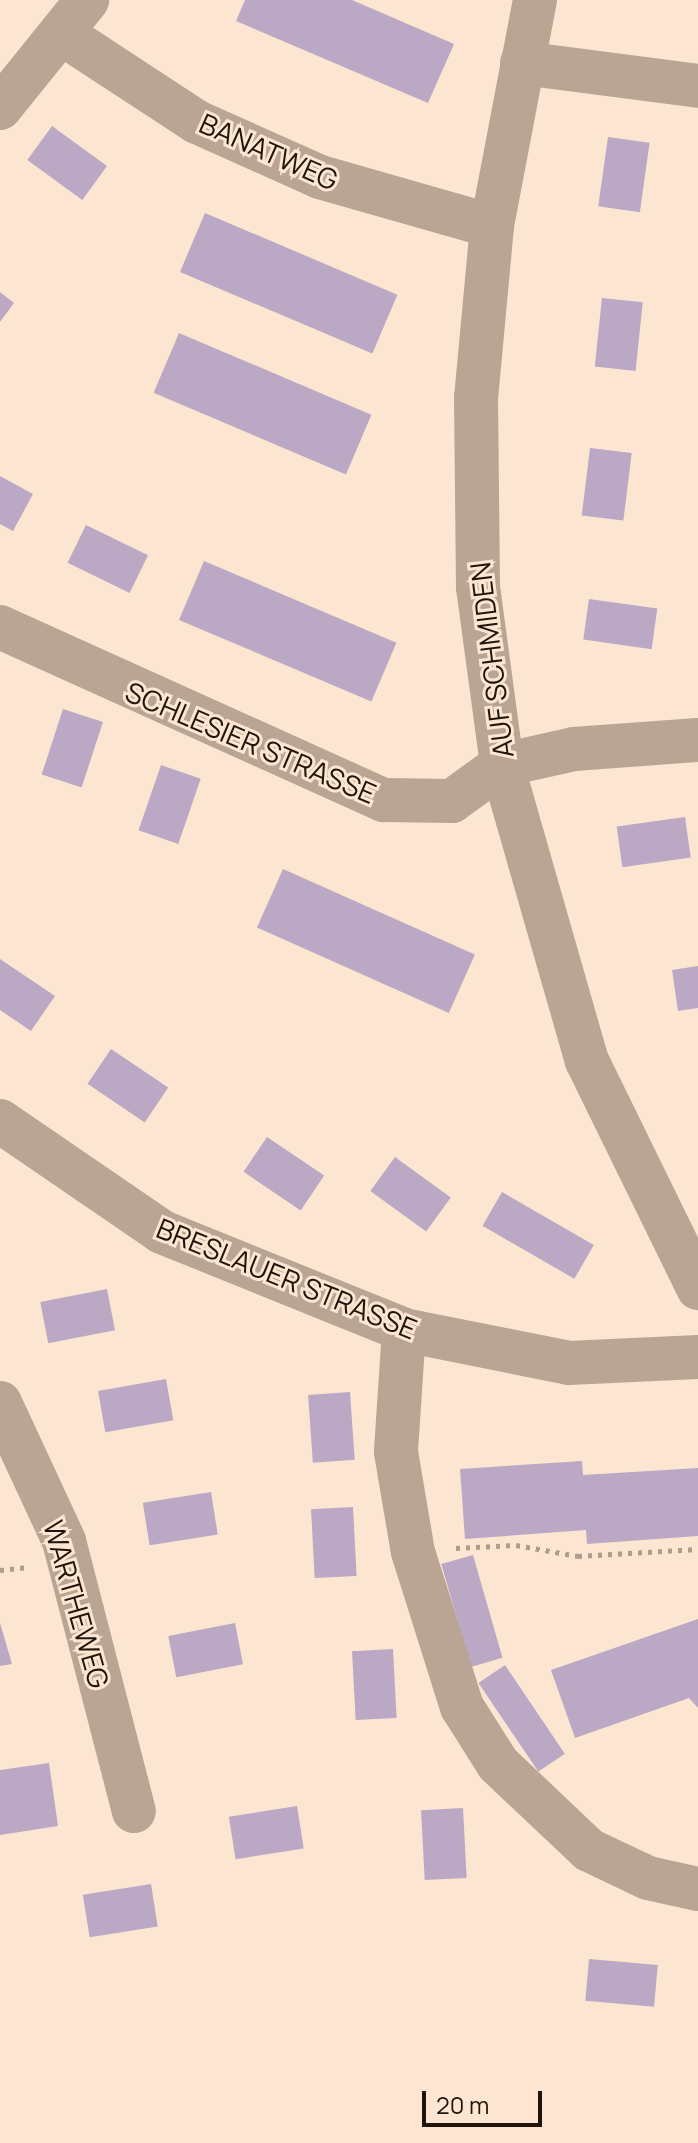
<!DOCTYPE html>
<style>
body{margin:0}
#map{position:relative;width:698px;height:2143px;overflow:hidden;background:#fce6d2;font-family:Manrope,sans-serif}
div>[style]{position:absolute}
.building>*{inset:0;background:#baa8c5;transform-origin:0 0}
.path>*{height:5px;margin-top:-2.5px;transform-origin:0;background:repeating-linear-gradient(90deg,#ae9c8c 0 4px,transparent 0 10px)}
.minor>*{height:44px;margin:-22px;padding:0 22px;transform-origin:22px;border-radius:22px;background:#baa494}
span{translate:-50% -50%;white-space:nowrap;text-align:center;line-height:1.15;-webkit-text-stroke:6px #fce6d2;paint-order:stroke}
.street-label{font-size:28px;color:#1f150c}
.scale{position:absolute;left:422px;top:2091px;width:120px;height:36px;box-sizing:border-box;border:4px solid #1f150c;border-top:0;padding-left:10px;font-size:24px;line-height:28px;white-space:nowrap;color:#1f150c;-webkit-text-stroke:6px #fce6d2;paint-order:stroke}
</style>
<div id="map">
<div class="building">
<div style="clip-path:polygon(245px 0,352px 0,454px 44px,428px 103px,236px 21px)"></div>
<div style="left:52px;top:126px;width:68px;height:42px;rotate:36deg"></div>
<div style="left:608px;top:137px;width:42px;height:70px;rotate:8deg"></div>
<div style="left:205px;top:213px;width:209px;height:64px;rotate:23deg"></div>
<div style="clip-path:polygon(0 292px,14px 303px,0 322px)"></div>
<div style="left:602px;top:298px;width:41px;height:69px;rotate:6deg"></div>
<div style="left:179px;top:333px;width:209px;height:65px;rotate:23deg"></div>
<div style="left:590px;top:448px;width:42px;height:68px;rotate:7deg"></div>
<div style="clip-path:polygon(0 476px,33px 494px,13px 531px,0 524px)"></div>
<div style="left:86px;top:525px;width:69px;height:42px;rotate:26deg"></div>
<div style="left:204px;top:561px;width:209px;height:64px;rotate:23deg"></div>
<div style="left:589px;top:599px;width:69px;height:41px;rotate:8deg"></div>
<div style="left:63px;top:709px;width:42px;height:69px;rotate:18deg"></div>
<div style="left:161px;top:765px;width:42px;height:69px;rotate:19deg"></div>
<div style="left:685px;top:817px;width:41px;height:69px;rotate:82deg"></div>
<div style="left:283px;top:869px;width:210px;height:64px;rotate:24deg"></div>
<div style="clip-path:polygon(0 959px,55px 996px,31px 1031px,0 1010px)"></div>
<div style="clip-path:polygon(698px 966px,698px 1008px,678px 1011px,672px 970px)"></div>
<div style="left:111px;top:1049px;width:69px;height:42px;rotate:34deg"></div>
<div style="left:267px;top:1137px;width:69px;height:42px;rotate:34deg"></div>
<div style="left:395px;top:1157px;width:69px;height:42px;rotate:36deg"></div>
<div style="left:502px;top:1192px;width:106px;height:39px;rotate:30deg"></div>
<div style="left:107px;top:1289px;width:42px;height:68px;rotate:79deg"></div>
<div style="left:166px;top:1379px;width:42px;height:69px;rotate:80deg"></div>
<div style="left:350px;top:1392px;width:68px;height:42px;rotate:86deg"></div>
<div style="clip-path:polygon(582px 1461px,583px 1475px,698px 1468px,698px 1536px,587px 1544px,586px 1530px,465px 1539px,460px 1469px)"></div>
<div style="left:211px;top:1492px;width:43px;height:69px;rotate:81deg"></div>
<div style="left:353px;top:1507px;width:69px;height:42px;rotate:87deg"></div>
<div style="left:473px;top:1555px;width:107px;height:33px;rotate:74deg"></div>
<div style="clip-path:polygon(698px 1619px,698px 1708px,689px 1698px,575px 1738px,551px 1670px)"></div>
<div style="clip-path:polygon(0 1623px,12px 1664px,0 1666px)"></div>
<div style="left:235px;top:1623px;width:42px;height:68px;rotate:79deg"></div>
<div style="left:393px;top:1649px;width:69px;height:41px;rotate:87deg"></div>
<div style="left:505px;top:1665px;width:107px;height:32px;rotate:56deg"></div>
<div style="clip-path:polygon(49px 1763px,58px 1826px,0 1835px,0 1770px)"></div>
<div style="left:297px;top:1806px;width:43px;height:69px;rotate:81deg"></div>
<div style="left:463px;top:1808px;width:70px;height:42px;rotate:87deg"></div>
<div style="left:151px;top:1884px;width:43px;height:69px;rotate:81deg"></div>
<div style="left:589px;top:1959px;width:69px;height:42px;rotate:5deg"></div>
</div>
<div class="path">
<div style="left:456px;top:1548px;width:60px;rotate:-2.9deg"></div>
<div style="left:516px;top:1545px;width:63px;rotate:10.1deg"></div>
<div style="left:578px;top:1556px;width:120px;rotate:-3.3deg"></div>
<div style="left:0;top:1570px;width:29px;rotate:-6deg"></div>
</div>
<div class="minor">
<div style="left:535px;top:0;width:230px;rotate:100.8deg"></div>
<div style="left:492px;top:226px;width:172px;rotate:95.3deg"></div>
<div style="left:476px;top:397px;width:190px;rotate:89.4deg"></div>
<div style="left:478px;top:587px;width:180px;rotate:82.3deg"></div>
<div style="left:502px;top:765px;width:308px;rotate:74deg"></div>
<div style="left:587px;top:1061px;width:253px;rotate:63.9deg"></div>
<div style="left:64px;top:35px;width:159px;rotate:33.2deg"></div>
<div style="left:197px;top:122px;width:135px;rotate:24.1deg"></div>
<div style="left:320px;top:177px;width:179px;rotate:15.9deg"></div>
<div style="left:522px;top:63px;width:177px;rotate:7.4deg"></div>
<div style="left:0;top:108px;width:139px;rotate:-51.1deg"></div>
<div style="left:0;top:627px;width:421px;rotate:24.3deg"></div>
<div style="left:384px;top:800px;width:68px;rotate:0.8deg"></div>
<div style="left:452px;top:801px;width:62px;rotate:-35.8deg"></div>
<div style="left:502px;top:765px;width:74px;rotate:-12.5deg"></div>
<div style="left:574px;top:749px;width:124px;rotate:-4.2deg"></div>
<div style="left:0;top:1121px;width:196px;rotate:34.4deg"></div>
<div style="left:162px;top:1232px;width:261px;rotate:22deg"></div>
<div style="left:404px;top:1330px;width:168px;rotate:11.3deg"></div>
<div style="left:569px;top:1363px;width:129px;rotate:-2.7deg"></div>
<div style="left:404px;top:1330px;width:122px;rotate:93.8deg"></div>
<div style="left:396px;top:1452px;width:101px;rotate:80.4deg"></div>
<div style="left:413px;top:1552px;width:163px;rotate:72.5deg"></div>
<div style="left:462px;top:1707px;width:67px;rotate:57.7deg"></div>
<div style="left:498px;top:1764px;width:125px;rotate:43.4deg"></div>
<div style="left:589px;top:1850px;width:65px;rotate:25.4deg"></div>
<div style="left:648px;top:1878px;width:51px;rotate:12.4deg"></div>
<div style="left:0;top:1403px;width:152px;rotate:65.1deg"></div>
<div style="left:64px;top:1541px;width:279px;rotate:75.5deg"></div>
</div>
<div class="street-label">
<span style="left:269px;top:151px;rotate:24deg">BANATWEG</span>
<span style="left:491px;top:660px;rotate:-97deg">AUF SCHMIDEN</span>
<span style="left:251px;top:742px;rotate:23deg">SCHLESIER STRASSE</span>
<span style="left:287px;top:1278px;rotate:22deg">BRESLAUER STRASSE</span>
<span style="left:77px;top:1604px;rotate:74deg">WARTHEWEG</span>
</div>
<div class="scale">20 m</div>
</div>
